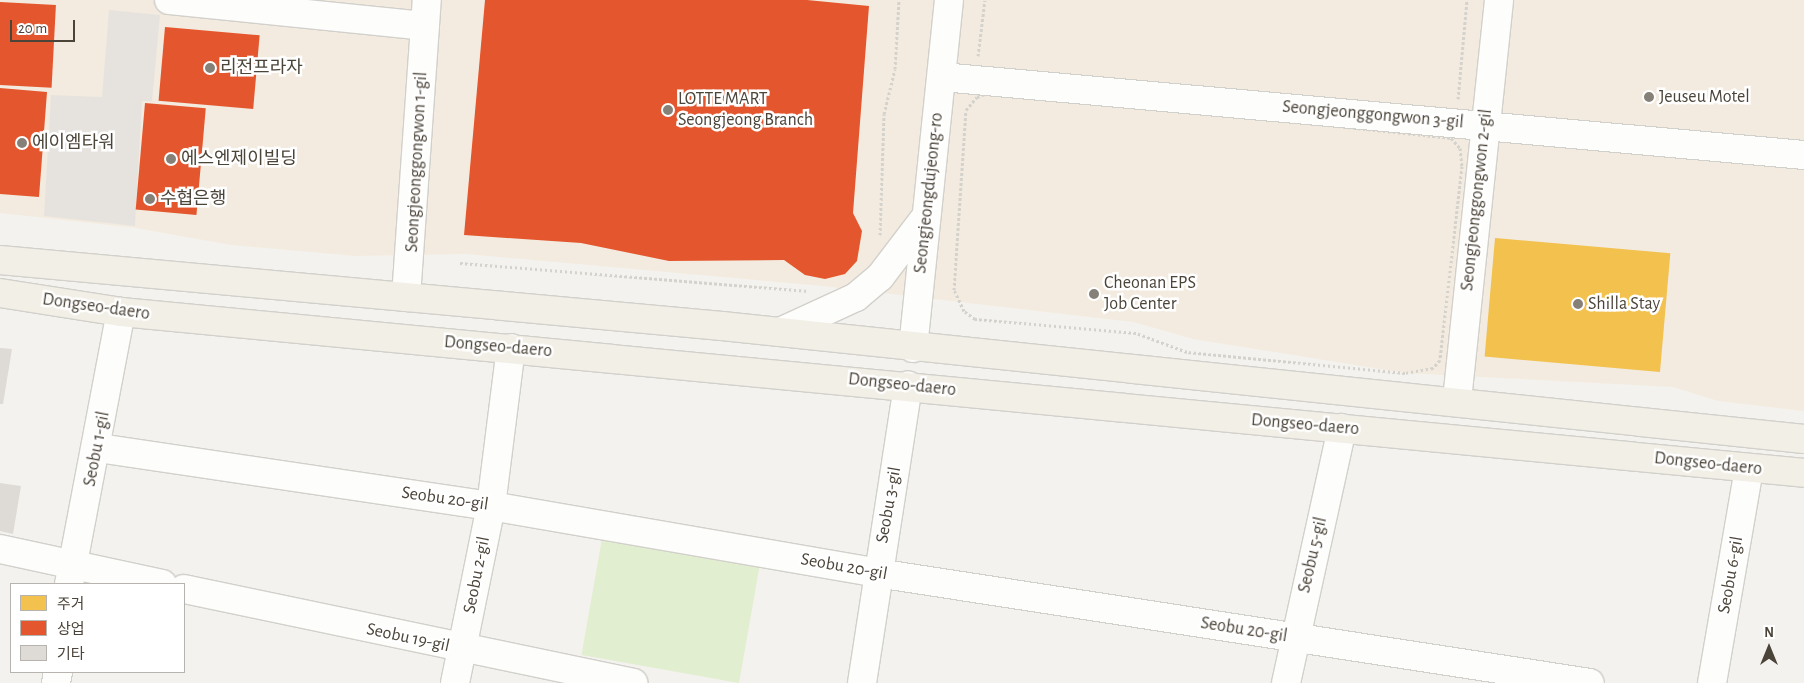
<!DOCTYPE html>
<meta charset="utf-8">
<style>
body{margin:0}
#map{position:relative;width:1804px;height:683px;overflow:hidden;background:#f4f2ee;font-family:"Alegreya Sans","Noto Sans KR",sans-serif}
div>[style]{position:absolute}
.commercial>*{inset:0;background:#f3ebdf}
.green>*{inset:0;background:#e1eecf;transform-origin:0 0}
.parking>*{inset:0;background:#e6e3df}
.homes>*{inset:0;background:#f2c14e;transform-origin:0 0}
.shops>*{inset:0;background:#e4572e;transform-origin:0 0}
.building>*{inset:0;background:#dedbd6}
.path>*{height:3px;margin-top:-1.5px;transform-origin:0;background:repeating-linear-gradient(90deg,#d3d2cc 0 2.5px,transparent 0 5px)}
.roads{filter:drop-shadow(1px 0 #d2d0cb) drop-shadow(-1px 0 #d2d0cb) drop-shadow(0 1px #d2d0cb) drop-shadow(0 -1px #d2d0cb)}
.minor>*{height:28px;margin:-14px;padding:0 14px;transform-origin:14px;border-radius:14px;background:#fdfdfc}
.major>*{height:28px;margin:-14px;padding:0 14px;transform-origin:14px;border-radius:14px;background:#f2efe6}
.dots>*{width:14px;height:14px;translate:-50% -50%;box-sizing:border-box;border:2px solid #fff;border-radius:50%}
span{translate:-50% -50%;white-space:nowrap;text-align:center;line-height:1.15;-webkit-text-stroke:5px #fff;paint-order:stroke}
.poi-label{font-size:18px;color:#4b4439}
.left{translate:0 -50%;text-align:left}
.street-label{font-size:18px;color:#4b4439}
.legend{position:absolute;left:10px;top:583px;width:175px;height:90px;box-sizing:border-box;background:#fff;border:1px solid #b7b4b0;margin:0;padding:6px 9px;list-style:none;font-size:15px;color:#4b4439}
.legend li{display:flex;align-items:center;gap:10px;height:25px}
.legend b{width:25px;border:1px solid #b7b4b0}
.north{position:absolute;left:1744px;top:623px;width:50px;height:50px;-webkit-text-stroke:4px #fff;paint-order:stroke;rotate:0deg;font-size:14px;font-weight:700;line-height:20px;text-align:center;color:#4b4439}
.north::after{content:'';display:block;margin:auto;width:18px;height:22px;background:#4b4439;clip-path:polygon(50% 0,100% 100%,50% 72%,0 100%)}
.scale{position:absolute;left:10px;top:20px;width:65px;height:22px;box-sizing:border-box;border:2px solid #4b4439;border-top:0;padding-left:6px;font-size:15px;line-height:18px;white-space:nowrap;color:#4b4439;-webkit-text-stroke:4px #fff;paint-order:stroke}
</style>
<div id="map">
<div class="commercial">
<div style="clip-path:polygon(0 0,1804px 0,1804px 411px,1718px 401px,1673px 387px,1405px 373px,1193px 339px,1133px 322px,822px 286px,466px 254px,355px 256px,231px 245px,136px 228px,0 213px)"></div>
</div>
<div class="green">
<div style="left:603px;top:533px;width:160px;height:124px;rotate:10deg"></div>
</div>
<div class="parking">
<div style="clip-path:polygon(109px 10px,160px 15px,152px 101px,142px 101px,135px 226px,44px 216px,51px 95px,102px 97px)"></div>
</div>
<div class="homes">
<div style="left:1495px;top:238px;width:176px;height:119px;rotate:5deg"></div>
</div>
<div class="shops">
<div style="clip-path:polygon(485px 0,807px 0,869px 6px,853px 213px,862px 231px,857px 261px,845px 274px,825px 279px,805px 275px,784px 260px,669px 261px,581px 243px,464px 235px)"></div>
<div style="left:0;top:2px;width:56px;height:83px;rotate:3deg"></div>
<div style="left:165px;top:27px;width:95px;height:74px;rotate:5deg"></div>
<div style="clip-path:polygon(0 88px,47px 92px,39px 197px,0 194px)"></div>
<div style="left:145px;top:103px;width:61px;height:107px;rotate:5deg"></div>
</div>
<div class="building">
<div style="clip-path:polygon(0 348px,12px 349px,3px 404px,0 404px)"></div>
<div style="clip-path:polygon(0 483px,21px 486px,13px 534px,0 531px)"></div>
</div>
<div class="path">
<div style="left:978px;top:56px;width:56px;rotate:-82.9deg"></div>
<div style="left:995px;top:90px;width:459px;rotate:6deg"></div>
<div style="left:1451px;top:138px;width:13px;rotate:48deg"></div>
<div style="left:1460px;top:148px;width:18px;rotate:84deg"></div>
<div style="left:1462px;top:166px;width:195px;rotate:96.5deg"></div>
<div style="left:1440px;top:360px;width:11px;rotate:131deg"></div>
<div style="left:1433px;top:368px;width:28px;rotate:170deg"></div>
<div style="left:1405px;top:373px;width:219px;rotate:-174.5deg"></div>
<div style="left:1187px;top:352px;width:54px;rotate:-159.6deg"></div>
<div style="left:1136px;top:333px;width:162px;rotate:-175deg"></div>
<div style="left:975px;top:319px;width:14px;rotate:-144deg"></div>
<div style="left:964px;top:311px;width:23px;rotate:-115deg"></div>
<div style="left:954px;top:290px;width:180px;rotate:-86.2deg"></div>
<div style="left:966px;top:110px;width:17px;rotate:-50deg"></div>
<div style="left:977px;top:97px;width:19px;rotate:-21deg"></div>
<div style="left:1458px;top:99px;width:99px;rotate:-84.8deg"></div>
<div style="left:880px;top:235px;width:121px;rotate:-88.1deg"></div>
<div style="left:884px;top:114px;width:46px;rotate:-76.3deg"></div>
<div style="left:895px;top:69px;width:69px;rotate:-86.7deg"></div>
<div style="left:460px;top:263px;width:349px;rotate:4.6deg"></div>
</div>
<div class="roads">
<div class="minor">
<div style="left:169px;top:0;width:257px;rotate:5.8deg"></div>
<div style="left:942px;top:77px;width:866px;rotate:5.17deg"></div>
<div style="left:406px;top:297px;width:298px;rotate:-86deg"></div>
<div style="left:780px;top:332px;width:84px;rotate:-24.7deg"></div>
<div style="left:856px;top:297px;width:31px;rotate:-40deg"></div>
<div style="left:880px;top:277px;width:73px;rotate:-52.8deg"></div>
<div style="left:913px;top:348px;width:350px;rotate:-84.1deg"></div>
<div style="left:1457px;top:400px;width:402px;rotate:-84deg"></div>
<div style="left:98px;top:448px;width:397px;rotate:8.4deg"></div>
<div style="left:491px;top:506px;width:392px;rotate:9.8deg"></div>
<div style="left:877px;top:573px;width:721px;rotate:8.77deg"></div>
<div style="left:0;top:549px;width:166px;rotate:12.2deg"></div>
<div style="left:69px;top:584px;width:277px;rotate:-79.2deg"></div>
<div style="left:184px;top:589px;width:459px;rotate:11.8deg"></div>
<div style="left:56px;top:683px;width:11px;rotate:-80deg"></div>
<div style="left:455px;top:683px;width:181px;rotate:-78.5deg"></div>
<div style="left:491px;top:506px;width:159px;rotate:-82.8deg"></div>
<div style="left:862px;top:683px;width:301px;rotate:-81.2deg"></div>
<div style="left:1286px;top:683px;width:261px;rotate:-77.6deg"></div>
<div style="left:1712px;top:683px;width:218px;rotate:-80.2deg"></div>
</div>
<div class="major">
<div style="left:0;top:260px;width:725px;rotate:5.22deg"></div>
<div style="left:722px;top:326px;width:1088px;rotate:5.96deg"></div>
<div style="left:0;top:293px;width:122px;rotate:8.9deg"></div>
<div style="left:121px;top:312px;width:1691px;rotate:5.46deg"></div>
</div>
</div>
<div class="dots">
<div style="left:210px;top:68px;background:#868178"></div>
<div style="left:1649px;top:97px;background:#868178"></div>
<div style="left:668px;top:110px;background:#868178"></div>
<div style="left:22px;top:143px;background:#868178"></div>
<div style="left:171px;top:159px;background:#868178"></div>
<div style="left:150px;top:199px;background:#868178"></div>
<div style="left:1094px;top:294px;background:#868178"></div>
<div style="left:1578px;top:304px;background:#868178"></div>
</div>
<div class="poi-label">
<span class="left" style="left:220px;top:68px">리전프라자</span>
<span class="left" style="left:1659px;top:97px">Jeuseu Motel</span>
<span class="left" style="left:678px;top:110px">LOTTE MART<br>Seongjeong Branch</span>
<span class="left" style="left:32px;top:143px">에이엠타워</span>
<span class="left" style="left:181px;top:159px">에스엔제이빌딩</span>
<span class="left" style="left:160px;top:199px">수협은행</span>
<span class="left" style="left:1104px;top:294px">Cheonan EPS<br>Job Center</span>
<span class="left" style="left:1588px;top:304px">Shilla Stay</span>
</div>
<div class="street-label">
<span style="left:1373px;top:115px;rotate:5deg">Seongjeonggongwon 3-gil</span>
<span style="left:417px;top:162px;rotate:-87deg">Seongjeonggongwon 1-gil</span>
<span style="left:929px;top:193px;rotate:-84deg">Seongjeongdujeong-ro</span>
<span style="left:1477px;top:200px;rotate:-84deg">Seongjeonggongwon 2-gil</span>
<span style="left:96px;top:307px;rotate:8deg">Dongseo-daero</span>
<span style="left:498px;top:347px;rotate:5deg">Dongseo-daero</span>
<span style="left:902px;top:385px;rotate:6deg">Dongseo-daero</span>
<span style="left:1305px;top:425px;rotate:5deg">Dongseo-daero</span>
<span style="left:97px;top:449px;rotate:-79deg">Seobu 1-gil</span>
<span style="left:1708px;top:464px;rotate:6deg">Dongseo-daero</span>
<span style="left:445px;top:499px;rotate:8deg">Seobu 20-gil</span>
<span style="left:889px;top:505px;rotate:-80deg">Seobu 3-gil</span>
<span style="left:1313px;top:555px;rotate:-77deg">Seobu 5-gil</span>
<span style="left:844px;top:567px;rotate:10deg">Seobu 20-gil</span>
<span style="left:477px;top:575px;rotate:-79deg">Seobu 2-gil</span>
<span style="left:1731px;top:575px;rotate:-80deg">Seobu 6-gil</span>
<span style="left:1244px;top:630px;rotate:9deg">Seobu 20-gil</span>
<span style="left:408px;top:638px;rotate:12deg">Seobu 19-gil</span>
</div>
<ul class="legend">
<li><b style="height:14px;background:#f2c14e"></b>주거</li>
<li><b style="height:14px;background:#e4572e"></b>상업</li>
<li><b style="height:14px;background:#dedbd6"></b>기타</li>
</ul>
<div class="north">N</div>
<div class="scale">20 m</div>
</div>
